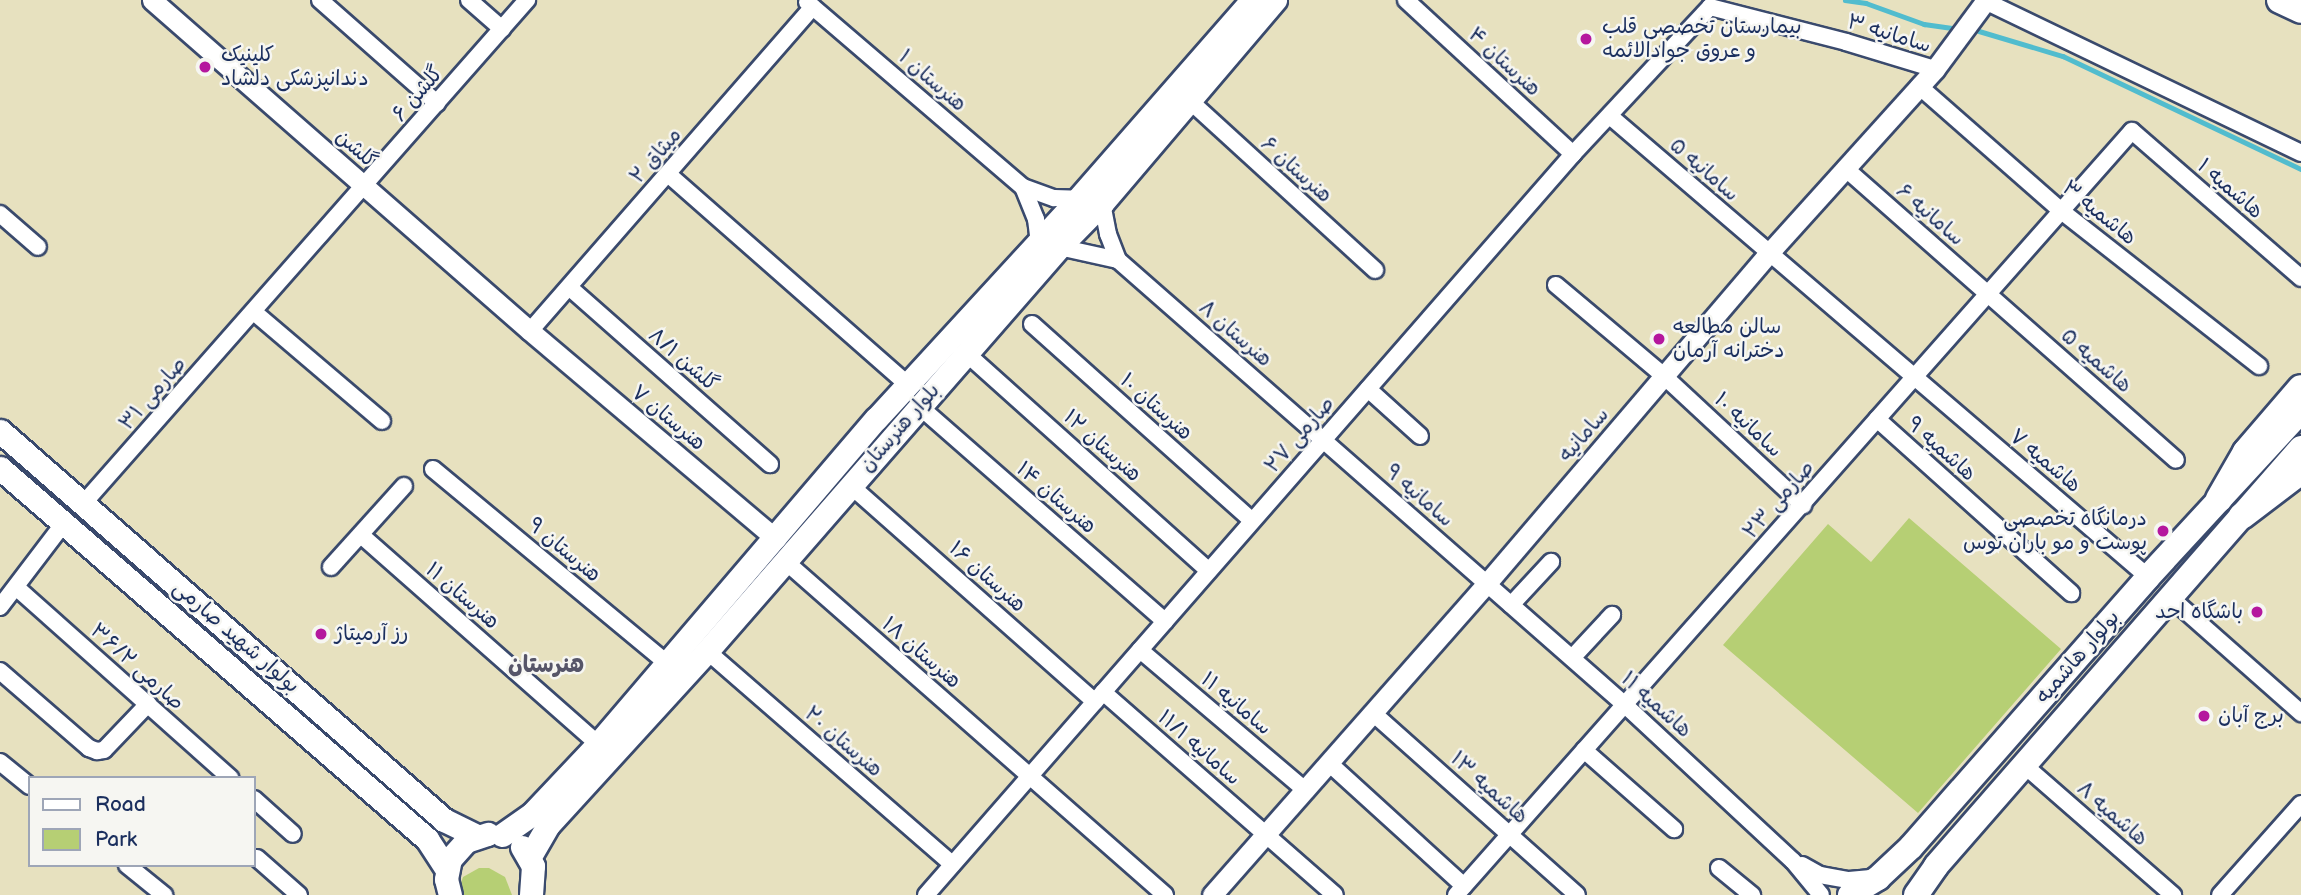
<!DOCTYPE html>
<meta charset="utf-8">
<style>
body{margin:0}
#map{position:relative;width:2301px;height:895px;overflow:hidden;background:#e7e1bf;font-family:"Balsamiq Sans","Playpen Sans Arabic",sans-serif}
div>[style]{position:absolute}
.green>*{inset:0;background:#b6cf74}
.stream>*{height:4.5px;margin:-2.25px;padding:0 2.25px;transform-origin:2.25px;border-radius:2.25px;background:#51bcce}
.roads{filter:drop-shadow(2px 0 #3a4a6d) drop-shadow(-2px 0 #3a4a6d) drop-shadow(0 2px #3a4a6d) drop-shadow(0 -2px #3a4a6d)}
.minor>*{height:16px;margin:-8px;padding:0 8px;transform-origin:8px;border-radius:8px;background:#fff}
.tertiary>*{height:19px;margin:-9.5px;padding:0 9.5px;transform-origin:9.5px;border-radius:9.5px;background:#fff}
.secondary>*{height:23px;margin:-11.5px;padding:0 11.5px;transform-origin:11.5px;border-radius:11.5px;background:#fff}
.primary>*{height:24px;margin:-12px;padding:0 12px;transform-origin:12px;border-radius:12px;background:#fff}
.trunk>*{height:26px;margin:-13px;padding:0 13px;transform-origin:13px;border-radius:13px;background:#fff}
.dots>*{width:19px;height:19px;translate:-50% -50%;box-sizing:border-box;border:4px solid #f6f6f2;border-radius:50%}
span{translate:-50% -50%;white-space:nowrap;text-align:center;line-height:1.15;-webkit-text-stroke:5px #f6f6f2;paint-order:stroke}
.poi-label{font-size:21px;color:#1b2f5e}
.left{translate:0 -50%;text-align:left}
.right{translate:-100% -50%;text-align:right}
.street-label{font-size:21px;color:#1b2f5e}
.neighbourhood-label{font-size:23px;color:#565568;font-weight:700}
.legend{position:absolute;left:28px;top:776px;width:228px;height:91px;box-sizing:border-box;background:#f6f6f2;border:2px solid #9ea6b7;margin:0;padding:9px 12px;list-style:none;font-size:21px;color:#1b2f5e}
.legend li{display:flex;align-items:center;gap:14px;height:35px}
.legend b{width:35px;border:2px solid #9ea6b7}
</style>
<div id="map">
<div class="green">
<div style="clip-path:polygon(1909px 518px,2061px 649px,1918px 813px,1723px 645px,1828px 524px,1871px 562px)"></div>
<div style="clip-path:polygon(479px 868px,489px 868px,505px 877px,512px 895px,457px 895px,463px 877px)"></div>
</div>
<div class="stream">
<div style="left:1845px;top:0;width:21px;rotate:8deg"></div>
<div style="left:1866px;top:3px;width:62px;rotate:19.9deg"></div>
<div style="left:1924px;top:24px;width:35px;rotate:8deg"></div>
<div style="left:1979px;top:31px;width:88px;rotate:16.6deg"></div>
<div style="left:2063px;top:56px;width:263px;rotate:25.4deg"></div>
</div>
<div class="roads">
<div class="minor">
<div style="left:320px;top:0;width:156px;rotate:41.4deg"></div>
<div style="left:469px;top:0;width:44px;rotate:41.3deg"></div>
<div style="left:1406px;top:0;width:227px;rotate:42.7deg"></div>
<div style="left:1983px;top:0;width:353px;rotate:25.7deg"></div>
<div style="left:807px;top:2px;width:284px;rotate:40.6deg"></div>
<div style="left:1023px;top:187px;width:33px;rotate:20deg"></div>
<div style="left:1054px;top:198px;width:24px;rotate:2deg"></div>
<div style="left:1919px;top:86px;width:188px;rotate:41.3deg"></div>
<div style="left:2060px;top:210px;width:253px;rotate:38.1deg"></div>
<div style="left:1189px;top:100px;width:252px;rotate:42.4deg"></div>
<div style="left:1611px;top:117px;width:707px;rotate:40.58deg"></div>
<div style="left:1845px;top:168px;width:441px;rotate:41.4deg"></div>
<div style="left:668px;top:174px;width:318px;rotate:41.3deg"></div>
<div style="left:1023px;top:187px;width:35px;rotate:68deg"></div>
<div style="left:1036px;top:219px;width:23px;rotate:83deg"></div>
<div style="left:1102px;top:203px;width:32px;rotate:79deg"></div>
<div style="left:1108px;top:234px;width:28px;rotate:69deg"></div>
<div style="left:0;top:214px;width:50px;rotate:41deg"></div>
<div style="left:1059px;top:247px;width:60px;rotate:12.4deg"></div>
<div style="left:1118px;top:260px;width:675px;rotate:41.27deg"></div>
<div style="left:1625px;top:705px;width:229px;rotate:42.9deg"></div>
<div style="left:1793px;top:861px;width:44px;rotate:50.5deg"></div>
<div style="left:1556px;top:285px;width:141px;rotate:40.1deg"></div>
<div style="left:1664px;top:376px;width:190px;rotate:42.9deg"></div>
<div style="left:569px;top:287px;width:268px;rotate:41.4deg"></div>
<div style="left:254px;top:312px;width:168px;rotate:40.4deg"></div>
<div style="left:1032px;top:324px;width:295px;rotate:41.8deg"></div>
<div style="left:530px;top:331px;width:430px;rotate:-48.9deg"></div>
<div style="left:966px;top:353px;width:326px;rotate:41.9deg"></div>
<div style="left:1368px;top:389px;width:70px;rotate:42.1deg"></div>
<div style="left:919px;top:406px;width:327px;rotate:41.2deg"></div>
<div style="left:1877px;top:419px;width:261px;rotate:41.9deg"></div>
<div style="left:433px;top:469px;width:304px;rotate:39.7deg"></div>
<div style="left:850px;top:485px;width:327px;rotate:41.5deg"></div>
<div style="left:83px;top:504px;width:672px;rotate:-48.62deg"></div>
<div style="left:361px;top:535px;width:316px;rotate:41.4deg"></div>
<div style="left:785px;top:561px;width:506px;rotate:41.31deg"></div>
<div style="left:331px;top:567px;width:109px;rotate:-48deg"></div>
<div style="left:16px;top:587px;width:287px;rotate:41.7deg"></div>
<div style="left:2171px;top:598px;width:174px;rotate:41.5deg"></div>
<div style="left:1511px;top:605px;width:59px;rotate:-47.1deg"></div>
<div style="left:0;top:607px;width:106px;rotate:-52.7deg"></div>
<div style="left:1140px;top:650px;width:218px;rotate:40.3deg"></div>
<div style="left:707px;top:651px;width:325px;rotate:41deg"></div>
<div style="left:1572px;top:658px;width:59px;rotate:-47.1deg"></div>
<div style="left:0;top:671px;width:118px;rotate:40.9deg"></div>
<div style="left:89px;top:748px;width:9px;rotate:21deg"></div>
<div style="left:97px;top:751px;width:7px;rotate:-8deg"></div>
<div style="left:104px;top:750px;width:64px;rotate:-46.3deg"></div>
<div style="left:1103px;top:692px;width:308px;rotate:41.2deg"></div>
<div style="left:1373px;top:713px;width:273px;rotate:41.7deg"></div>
<div style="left:1584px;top:750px;width:120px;rotate:41.3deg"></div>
<div style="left:0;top:762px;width:38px;rotate:39deg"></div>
<div style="left:1330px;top:764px;width:181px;rotate:42.3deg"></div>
<div style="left:2024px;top:765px;width:198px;rotate:41.1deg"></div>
<div style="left:254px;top:799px;width:52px;rotate:41.9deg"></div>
<div style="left:257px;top:858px;width:56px;rotate:41.4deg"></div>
<div style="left:127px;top:865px;width:48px;rotate:39deg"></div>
<div style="left:1802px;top:865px;width:21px;rotate:29deg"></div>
<div style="left:1820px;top:875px;width:29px;rotate:10deg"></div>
<div style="left:1849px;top:880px;width:22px;rotate:-5deg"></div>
<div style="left:1719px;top:868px;width:43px;rotate:39.3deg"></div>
<div style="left:926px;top:895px;width:984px;rotate:-48.87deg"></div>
<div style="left:1573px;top:154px;width:201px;rotate:-47deg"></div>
<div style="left:1710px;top:7px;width:140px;rotate:14.4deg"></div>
<div style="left:1846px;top:42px;width:93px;rotate:16.9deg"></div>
<div style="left:1456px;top:895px;width:1020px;rotate:-48.5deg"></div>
<div style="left:2132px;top:131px;width:224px;rotate:41deg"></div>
<div style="left:2220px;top:895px;width:122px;rotate:-48.3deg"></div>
</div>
<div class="tertiary">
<div style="left:152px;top:0;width:502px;rotate:41.21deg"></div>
<div style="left:530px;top:331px;width:322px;rotate:40.2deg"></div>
<div style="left:1212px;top:895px;width:416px;rotate:-48.6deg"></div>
<div style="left:1487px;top:583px;width:433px;rotate:-49.5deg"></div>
<div style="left:1768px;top:254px;width:249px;rotate:-47.9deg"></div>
<div style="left:1935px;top:69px;width:86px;rotate:-53.5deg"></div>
</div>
<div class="secondary">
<div style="left:0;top:431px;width:590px;rotate:41.22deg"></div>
<div style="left:444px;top:820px;width:37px;rotate:26deg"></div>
<div style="left:0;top:468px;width:566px;rotate:40.99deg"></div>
<div style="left:427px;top:839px;width:37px;rotate:57deg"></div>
<div style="left:502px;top:835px;width:37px;rotate:-35deg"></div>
<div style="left:532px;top:814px;width:96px;rotate:-46.7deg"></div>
<div style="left:598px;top:744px;width:428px;rotate:-49.5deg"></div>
<div style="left:876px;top:419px;width:299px;rotate:-47.4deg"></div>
<div style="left:1078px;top:199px;width:264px;rotate:-48.8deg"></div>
<div style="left:522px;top:847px;width:22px;rotate:60deg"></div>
<div style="left:533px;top:866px;width:29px;rotate:94deg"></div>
<div style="left:529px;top:858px;width:39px;rotate:-60deg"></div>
<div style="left:549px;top:824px;width:234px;rotate:-47.6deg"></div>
<div style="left:707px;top:651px;width:536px;rotate:-48.93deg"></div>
<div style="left:1059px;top:247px;width:62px;rotate:-45.7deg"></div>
<div style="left:1102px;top:203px;width:267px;rotate:-49.6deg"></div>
<div style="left:450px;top:895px;width:16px;rotate:-104deg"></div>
<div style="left:446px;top:879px;width:20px;rotate:-79deg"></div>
<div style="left:450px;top:859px;width:24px;rotate:-48deg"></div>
<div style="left:466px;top:841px;width:23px;rotate:-18deg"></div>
</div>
<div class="primary">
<div style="left:1850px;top:895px;width:33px;rotate:-31deg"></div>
<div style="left:1878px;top:878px;width:45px;rotate:-43.2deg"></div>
<div style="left:1911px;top:847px;width:359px;rotate:-48.7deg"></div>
<div style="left:2148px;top:577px;width:226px;rotate:-47.3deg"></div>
<div style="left:1916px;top:895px;width:35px;rotate:-55deg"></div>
<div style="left:1936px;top:866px;width:555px;rotate:-48.87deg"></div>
</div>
<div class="trunk">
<div style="left:2280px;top:0;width:23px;rotate:25deg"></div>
<div style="left:2219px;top:499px;width:54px;rotate:-60.1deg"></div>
<div style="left:2246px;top:452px;width:84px;rotate:-49.3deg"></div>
<div style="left:2242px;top:516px;width:74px;rotate:-37.3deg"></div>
</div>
</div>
<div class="dots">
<div style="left:1586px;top:39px;background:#b5179e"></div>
<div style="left:205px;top:67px;background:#b5179e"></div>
<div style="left:1659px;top:339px;background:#b5179e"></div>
<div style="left:2163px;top:531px;background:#b5179e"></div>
<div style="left:2257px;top:612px;background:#b5179e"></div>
<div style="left:321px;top:634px;background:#b5179e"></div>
<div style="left:2204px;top:716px;background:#b5179e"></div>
</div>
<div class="poi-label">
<span class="left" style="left:1602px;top:39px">بیمارستان تخصصی قلب<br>و عروق جوادالائمه</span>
<span class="left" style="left:221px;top:67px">کلینیک<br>دندانپزشکی دلشاد</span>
<span class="left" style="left:1673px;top:339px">سالن مطالعه<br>دخترانه آرمان</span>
<span class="right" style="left:2147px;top:531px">درمانگاه تخصصی<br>پوست و مو باران توس</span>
<span class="right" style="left:2243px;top:612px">باشگاه احد</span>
<span class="left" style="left:335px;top:634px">رز آرمیتاژ</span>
<span class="left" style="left:2218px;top:716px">برج آبان</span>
</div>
<div class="street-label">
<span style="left:1889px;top:34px;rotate:17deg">سامانیه ۳</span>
<span style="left:1504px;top:62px;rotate:43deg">هنرستان ۴</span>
<span style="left:932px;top:81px;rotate:41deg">هنرستان ۱</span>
<span style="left:418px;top:94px;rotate:-49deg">گلشن ۶</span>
<span style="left:356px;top:149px;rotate:41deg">گلشن</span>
<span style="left:656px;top:156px;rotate:-49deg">میثاق ۲</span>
<span style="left:1296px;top:170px;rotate:42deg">هنرستان ۶</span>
<span style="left:1704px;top:170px;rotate:41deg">سامانیه ۵</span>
<span style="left:2230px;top:189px;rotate:41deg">هاشمیه ۱</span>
<span style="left:2099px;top:213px;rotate:39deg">هاشمیه ۳</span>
<span style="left:1930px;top:215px;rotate:41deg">سامانیه ۶</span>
<span style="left:1235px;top:334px;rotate:41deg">هنرستان ۸</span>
<span style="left:683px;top:360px;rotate:41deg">گلشن ۸/۱</span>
<span style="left:2096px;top:361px;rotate:41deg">هاشمیه ۵</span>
<span style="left:153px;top:394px;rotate:-49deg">صارمی ۳۱</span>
<span style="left:1156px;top:407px;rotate:42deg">هنرستان ۱۰</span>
<span style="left:668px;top:418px;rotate:40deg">هنرستان ۷</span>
<span style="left:1748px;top:425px;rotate:43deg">سامانیه ۱۰</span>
<span style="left:900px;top:428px;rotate:-49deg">بلوار هنرستان</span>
<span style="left:1300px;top:435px;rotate:-49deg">صارمی ۲۷</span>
<span style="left:1584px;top:435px;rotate:-49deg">سامانیه</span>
<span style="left:1102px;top:446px;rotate:42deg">هنرستان ۱۲</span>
<span style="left:1941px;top:449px;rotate:42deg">هاشمیه ۹</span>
<span style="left:2045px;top:461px;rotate:40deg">هاشمیه ۷</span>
<span style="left:1419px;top:496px;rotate:41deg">سامانیه ۹</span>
<span style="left:1056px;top:498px;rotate:41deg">هنرستان ۱۴</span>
<span style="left:1779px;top:500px;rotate:-49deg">صارمی ۲۳</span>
<span style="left:564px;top:550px;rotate:40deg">هنرستان ۹</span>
<span style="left:987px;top:577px;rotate:42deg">هنرستان ۱۶</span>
<span style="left:462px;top:596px;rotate:41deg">هنرستان ۱۱</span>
<span style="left:236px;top:637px;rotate:41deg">بولوار شهید صارمی</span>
<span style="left:921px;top:653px;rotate:41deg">هنرستان ۱۸</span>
<span style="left:2078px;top:657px;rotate:-49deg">بولوار هاشمیه</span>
<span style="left:137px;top:667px;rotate:42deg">صارمی ۳۶/۲</span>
<span style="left:1236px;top:704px;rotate:40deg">سامانیه ۱۱</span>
<span style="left:1656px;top:705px;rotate:42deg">هاشمیه ۱۱</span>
<span style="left:843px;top:742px;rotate:41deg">هنرستان ۲۰</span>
<span style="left:1199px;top:748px;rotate:41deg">سامانیه ۱۱/۱</span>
<span style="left:1489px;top:788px;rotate:42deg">هاشمیه ۱۳</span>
<span style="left:2112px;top:814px;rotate:41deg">هاشمیه ۸</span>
</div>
<div class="neighbourhood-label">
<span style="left:546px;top:665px">هنرستان</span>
</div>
<ul class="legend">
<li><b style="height:9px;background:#fff"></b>Road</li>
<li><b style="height:19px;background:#b6cf74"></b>Park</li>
</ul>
</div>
